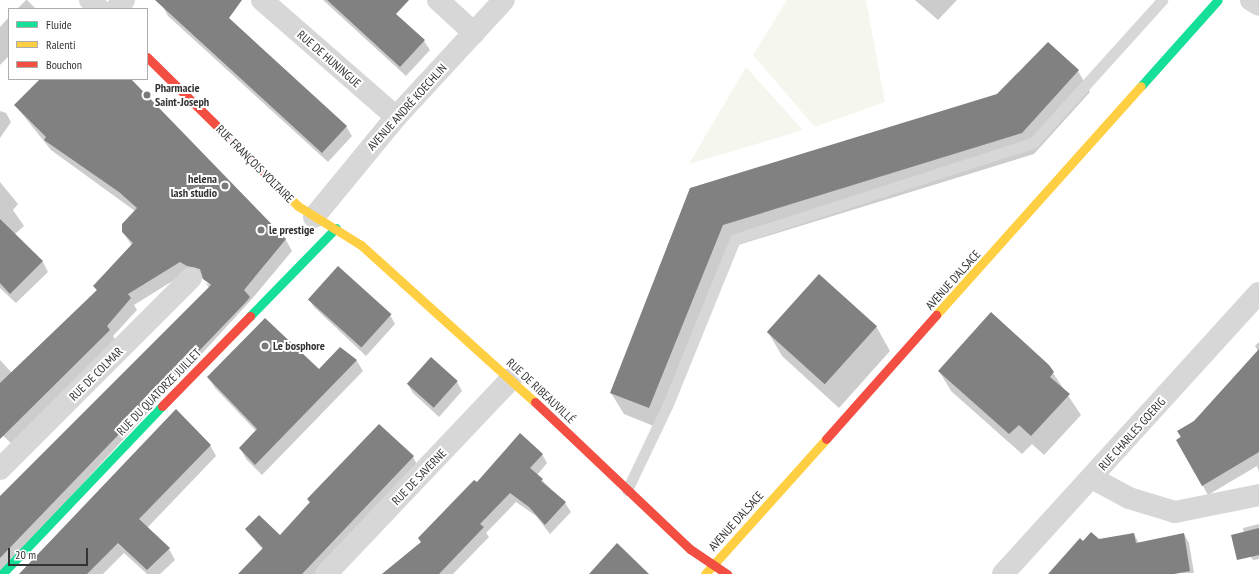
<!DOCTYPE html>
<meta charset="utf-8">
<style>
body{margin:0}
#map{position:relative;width:1259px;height:574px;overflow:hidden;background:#fff;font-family:"PT Sans Narrow",sans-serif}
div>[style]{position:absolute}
.green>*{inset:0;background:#f5f6ed}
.shadow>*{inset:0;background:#0003}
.building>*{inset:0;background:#818181;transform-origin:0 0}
.lane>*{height:11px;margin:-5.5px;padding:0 5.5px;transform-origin:5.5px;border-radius:5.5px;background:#d7d7d7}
.street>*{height:22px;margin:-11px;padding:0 11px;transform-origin:11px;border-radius:11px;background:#d7d7d7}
.fast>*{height:9px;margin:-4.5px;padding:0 4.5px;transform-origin:4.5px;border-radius:4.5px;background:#16e098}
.slow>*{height:9px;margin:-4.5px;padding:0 4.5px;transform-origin:4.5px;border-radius:4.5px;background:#ffcf43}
.jam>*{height:9px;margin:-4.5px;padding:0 4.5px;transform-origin:4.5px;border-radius:4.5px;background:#f24e42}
.dots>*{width:11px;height:11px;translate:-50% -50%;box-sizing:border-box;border:2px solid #fff;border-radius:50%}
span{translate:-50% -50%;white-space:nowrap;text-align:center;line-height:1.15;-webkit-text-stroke:4px #fff;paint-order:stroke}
.street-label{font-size:12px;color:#333}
.poi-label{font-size:12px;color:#333;font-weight:700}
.left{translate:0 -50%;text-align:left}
.right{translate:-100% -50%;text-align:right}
.legend{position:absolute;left:8px;top:8px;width:140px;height:72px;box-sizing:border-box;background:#fff;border:1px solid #adadad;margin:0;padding:5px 7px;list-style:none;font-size:12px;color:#333}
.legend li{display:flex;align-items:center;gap:8px;height:20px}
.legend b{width:20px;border:1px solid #adadad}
.scale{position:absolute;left:8px;top:548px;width:80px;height:18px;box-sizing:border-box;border:2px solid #333;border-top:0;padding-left:5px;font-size:12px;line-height:14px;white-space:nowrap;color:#333;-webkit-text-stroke:3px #fff;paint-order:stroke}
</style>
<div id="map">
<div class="green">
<div style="clip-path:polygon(787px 0,866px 0,885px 102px,815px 127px,753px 55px)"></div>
<div style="clip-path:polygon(746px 67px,803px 130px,689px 164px)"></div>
</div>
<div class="shadow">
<div style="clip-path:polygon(26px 0,27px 0,36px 9px,17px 9px)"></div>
<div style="clip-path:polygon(169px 0,207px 0,346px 126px,352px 136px,328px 162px,168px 16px,163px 7px)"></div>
<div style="clip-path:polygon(323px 0,379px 0,424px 41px,430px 50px,406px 76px)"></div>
<div style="clip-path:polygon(915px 0,957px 0,938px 20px)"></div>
<div style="clip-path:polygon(9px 17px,9px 56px,0 65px,0 27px)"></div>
<div style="clip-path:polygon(1078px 71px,1090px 92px,1034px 154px,735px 246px,661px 429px,624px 414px,611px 393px,690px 189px)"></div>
<div style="clip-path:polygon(43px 79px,129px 79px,286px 240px,292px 251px,251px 300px,0 574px,0 524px,209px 288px,206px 283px,215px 287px,206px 279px,194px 277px,187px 272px,134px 305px,137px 310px,113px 336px,116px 341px,12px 444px,0 433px,0 360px,12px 373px,97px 291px,94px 286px,132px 246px,123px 232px,135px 211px,51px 150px,15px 105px)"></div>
<div style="clip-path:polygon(0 111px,6px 113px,11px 122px,0 138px)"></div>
<div style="clip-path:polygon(0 182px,18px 204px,13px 210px,24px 226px,14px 235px,43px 262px,48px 272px,16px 303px,0 288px)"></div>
<div style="clip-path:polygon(338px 267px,390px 315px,395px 324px,366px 356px,314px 307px,309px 299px)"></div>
<div style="clip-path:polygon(991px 313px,1053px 373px,1081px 415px,1044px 455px,1032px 444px,1022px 454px,951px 391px,939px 371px)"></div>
<div style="clip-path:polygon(876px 326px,890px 351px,839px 408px,782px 356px,768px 332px)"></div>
<div style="clip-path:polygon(1259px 342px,1259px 472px,1257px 466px,1208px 495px,1177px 440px,1258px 351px,1255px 346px)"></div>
<div style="clip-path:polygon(341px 348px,357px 361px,363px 371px,262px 475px,246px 459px,240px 448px,256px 431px,215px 388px,208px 377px,319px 371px)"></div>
<div style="clip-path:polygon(457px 382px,462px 391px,439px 417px,413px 393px,407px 383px)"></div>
<div style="clip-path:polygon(210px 445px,216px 456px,147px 528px,169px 549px,175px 560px,160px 574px,147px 574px,124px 553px,103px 574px,21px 574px)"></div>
<div style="clip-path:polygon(542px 454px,547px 463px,537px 475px,565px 503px,571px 512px,550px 534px,536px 516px,516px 502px,486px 533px,489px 537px,453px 574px,382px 574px,422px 542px,477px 484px)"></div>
<div style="clip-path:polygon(413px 457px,418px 466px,316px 574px,248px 574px,263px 550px,246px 529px,280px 537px,310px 503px,308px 499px)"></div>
<div style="clip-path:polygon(1259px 524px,1259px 559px,1253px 560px,1247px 551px,1243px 528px)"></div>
<div style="clip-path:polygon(1134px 534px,1139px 543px,1184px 534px,1189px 543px,1194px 573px,1049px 574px,1083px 542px)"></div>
</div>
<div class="building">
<div style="clip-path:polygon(155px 0,242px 0,229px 18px,347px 126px,322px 153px)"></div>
<div style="clip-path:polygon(327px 0,409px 0,396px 14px,425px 40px,400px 67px)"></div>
<div style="clip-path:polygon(1048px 42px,1079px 70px,1022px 133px,723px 225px,649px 408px,610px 393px,690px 188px,997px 94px)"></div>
<div style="clip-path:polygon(40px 79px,131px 79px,286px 239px,244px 290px,250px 297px,247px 301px,0 558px,0 496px,211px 285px,203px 279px,200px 269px,187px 266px,180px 262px,128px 294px,131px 298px,107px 326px,110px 330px,0 439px,0 383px,97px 290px,93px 286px,133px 243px,122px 232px,122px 224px,137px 208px,119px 192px,44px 140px,46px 137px,14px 105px)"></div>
<div style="clip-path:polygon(0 219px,43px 261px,10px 294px,0 283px)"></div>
<div style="left:338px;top:266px;width:72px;height:45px;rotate:42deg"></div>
<div style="left:819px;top:274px;width:78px;height:78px;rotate:42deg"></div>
<div style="clip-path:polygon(991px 312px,1049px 365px,1054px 372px,1050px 377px,1070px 394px,1031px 436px,1019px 425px,1009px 434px,938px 371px)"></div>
<div style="clip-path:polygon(265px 318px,319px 369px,340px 347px,357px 360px,255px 465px,239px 448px,257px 429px,207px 377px)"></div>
<div style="clip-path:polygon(1259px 349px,1259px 452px,1202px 486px,1176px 440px,1181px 437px,1177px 431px,1194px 421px)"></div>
<div style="left:431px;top:357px;width:36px;height:36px;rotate:42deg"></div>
<div style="clip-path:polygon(176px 409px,211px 445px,139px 519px,170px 548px,147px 570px,118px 543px,87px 574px,19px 574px)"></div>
<div style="clip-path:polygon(379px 424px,414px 456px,302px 574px,238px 574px,263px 548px,245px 529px,259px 515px,280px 535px,310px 502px,307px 499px)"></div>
<div style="clip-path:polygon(520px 433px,543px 454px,530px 468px,543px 479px,541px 481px,566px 502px,545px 525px,529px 507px,510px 493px,480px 524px,484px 527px,439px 574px,382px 574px,421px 542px,418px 538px,474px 480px,477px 482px)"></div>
<div style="clip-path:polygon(1259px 528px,1259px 555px,1237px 560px,1231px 535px)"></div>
<div style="clip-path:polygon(1091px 532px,1099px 539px,1134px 533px,1136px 543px,1184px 533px,1190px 571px,1174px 574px,1048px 574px,1080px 538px,1083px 541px)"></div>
<div style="clip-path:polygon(617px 543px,649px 574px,589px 574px)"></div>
</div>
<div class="lane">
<div style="left:627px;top:490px;width:95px;rotate:-64.5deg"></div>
<div style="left:668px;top:404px;width:178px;rotate:-67.9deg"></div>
<div style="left:735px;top:239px;width:313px;rotate:-17.9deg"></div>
<div style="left:1033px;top:143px;width:193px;rotate:-47.9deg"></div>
</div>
<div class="street">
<div style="left:90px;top:0;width:13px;rotate:45deg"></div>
<div style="left:262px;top:0;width:178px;rotate:41.1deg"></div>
<div style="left:438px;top:0;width:49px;rotate:42.5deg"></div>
<div style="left:1251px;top:0;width:9px;rotate:32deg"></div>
<div style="left:116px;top:9px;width:12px;rotate:-48deg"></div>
<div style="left:314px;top:217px;width:129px;rotate:-50.6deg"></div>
<div style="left:396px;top:117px;width:159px;rotate:-47.3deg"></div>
<div style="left:0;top:469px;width:270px;rotate:-45deg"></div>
<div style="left:1092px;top:478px;width:42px;rotate:28.4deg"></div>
<div style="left:1129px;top:498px;width:48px;rotate:16.9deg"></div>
<div style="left:1175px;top:512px;width:86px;rotate:-11.4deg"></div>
<div style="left:326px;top:574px;width:269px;rotate:-46.5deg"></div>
<div style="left:1003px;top:574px;width:380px;rotate:-47.7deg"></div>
</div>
<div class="fast">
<div style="left:1141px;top:86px;width:115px;rotate:-48.2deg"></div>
<div style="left:250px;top:316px;width:123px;rotate:-45.7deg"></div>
<div style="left:2px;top:574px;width:232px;rotate:-46.4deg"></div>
</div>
<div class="slow">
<div style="left:279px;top:187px;width:27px;rotate:45deg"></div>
<div style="left:298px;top:206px;width:74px;rotate:31.8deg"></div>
<div style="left:361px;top:245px;width:234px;rotate:42.1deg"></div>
<div style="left:936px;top:315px;width:307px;rotate:-48.2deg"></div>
<div style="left:705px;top:574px;width:181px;rotate:-48.1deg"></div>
</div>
<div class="jam">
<div style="left:147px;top:57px;width:185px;rotate:44.6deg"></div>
<div style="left:535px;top:402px;width:214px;rotate:43.5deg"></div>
<div style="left:690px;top:549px;width:45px;rotate:34deg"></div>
<div style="left:162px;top:406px;width:126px;rotate:-45.6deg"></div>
<div style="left:826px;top:439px;width:166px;rotate:-48.4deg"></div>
</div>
<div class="dots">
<div style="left:147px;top:95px;background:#7a7a7a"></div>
<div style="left:225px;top:186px;background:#7a7a7a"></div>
<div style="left:261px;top:230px;background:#7a7a7a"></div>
<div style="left:265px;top:346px;background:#7a7a7a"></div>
</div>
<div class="street-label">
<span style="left:329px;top:59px;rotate:41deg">RUE DE HUNINGUE</span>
<span style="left:407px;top:107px;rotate:-48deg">AVENUE ANDRÉ KOECHLIN</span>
<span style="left:255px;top:164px;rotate:45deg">RUE FRANÇOIS VOLTAIRE</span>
<span style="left:953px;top:280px;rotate:-48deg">AVENUE D'ALSACE</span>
<span style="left:96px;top:374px;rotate:-45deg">RUE DE COLMAR</span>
<span style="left:541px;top:391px;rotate:43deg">RUE DE RIBEAUVILLÉ</span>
<span style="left:159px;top:392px;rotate:-46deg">RUE DU QUATORZE JUILLET</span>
<span style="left:1132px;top:434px;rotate:-48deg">RUE CHARLES GOERIG</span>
<span style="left:419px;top:477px;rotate:-46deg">RUE DE SAVERNE</span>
<span style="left:736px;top:521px;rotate:-48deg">AVENUE D'ALSACE</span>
</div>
<div class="poi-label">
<span class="left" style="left:155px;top:95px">Pharmacie<br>Saint-Joseph</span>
<span class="right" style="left:217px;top:186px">helena<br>lash studio</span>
<span class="left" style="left:269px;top:230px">le prestige</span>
<span class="left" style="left:273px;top:346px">Le bosphore</span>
</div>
<ul class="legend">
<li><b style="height:5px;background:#16e098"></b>Fluide</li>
<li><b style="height:5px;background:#ffcf43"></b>Ralenti</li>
<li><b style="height:5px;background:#f24e42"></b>Bouchon</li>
</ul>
<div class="scale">20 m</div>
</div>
